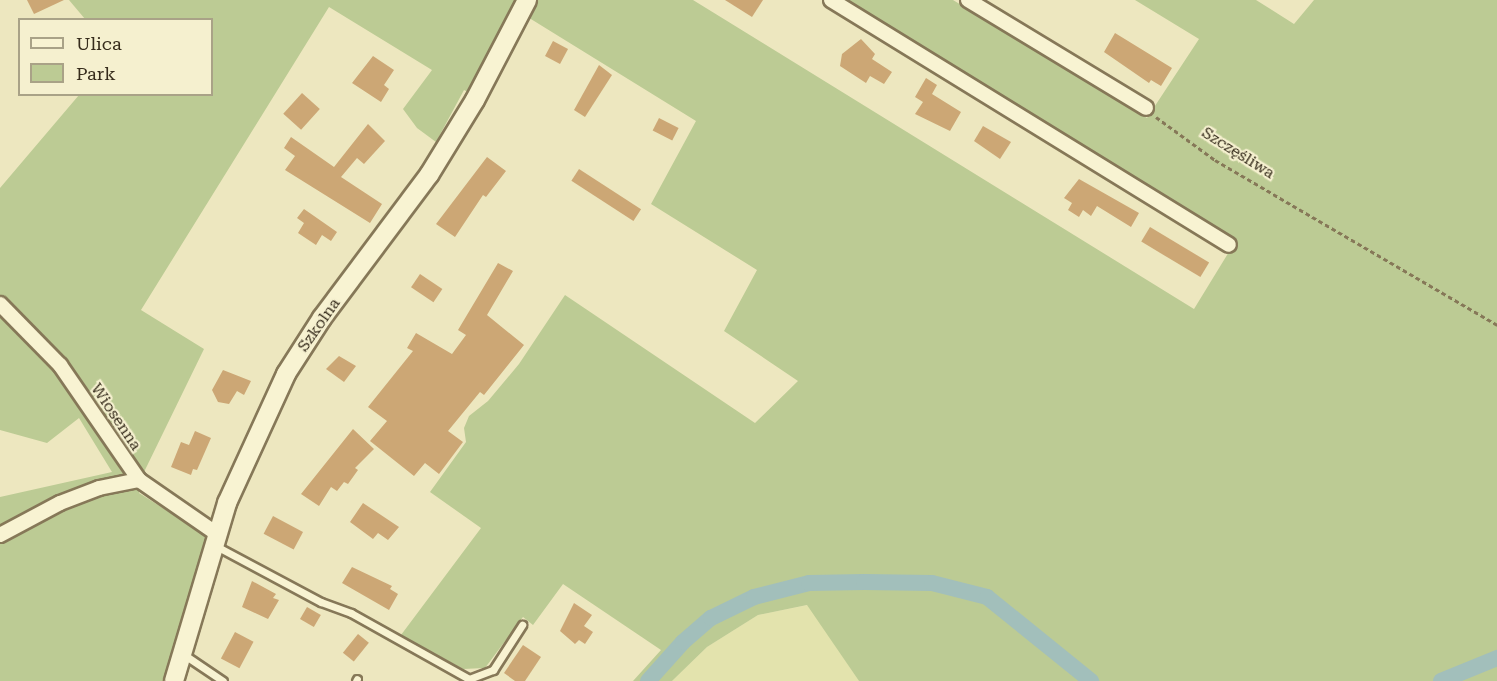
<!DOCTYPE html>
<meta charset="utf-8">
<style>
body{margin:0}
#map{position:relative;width:1497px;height:681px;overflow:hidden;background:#ede7bf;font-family:"Roboto Serif",serif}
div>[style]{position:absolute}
.farmland>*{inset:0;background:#e3e3ad}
.green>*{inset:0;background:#bccb94}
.canal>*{height:16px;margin:-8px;padding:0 8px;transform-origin:8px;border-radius:8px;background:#a2bfbb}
.building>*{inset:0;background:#cca775;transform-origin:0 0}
.path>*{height:3px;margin-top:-1.5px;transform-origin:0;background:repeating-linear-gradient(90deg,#867858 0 4.5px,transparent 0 7.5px)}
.roads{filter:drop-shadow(2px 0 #867858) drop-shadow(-2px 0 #867858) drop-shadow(0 2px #867858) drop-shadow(0 -2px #867858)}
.lane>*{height:7px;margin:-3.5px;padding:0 3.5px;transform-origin:3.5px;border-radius:3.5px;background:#f8f3d2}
.street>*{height:14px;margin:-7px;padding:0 7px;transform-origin:7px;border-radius:7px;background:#f8f3d2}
.secondary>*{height:18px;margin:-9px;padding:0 9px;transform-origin:9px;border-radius:9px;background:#f8f3d2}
span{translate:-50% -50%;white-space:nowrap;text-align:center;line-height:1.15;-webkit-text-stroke:4.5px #f5f0cf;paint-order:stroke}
.street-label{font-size:16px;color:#362c1c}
.legend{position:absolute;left:18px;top:18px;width:195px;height:78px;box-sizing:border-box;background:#f5f0cf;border:2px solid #a9a287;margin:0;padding:8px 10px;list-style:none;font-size:18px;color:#362c1c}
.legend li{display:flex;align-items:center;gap:12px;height:30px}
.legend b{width:30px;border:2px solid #a9a287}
</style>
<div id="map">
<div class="farmland">
<div style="clip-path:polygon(808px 605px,859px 681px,672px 681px,707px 647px,758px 615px)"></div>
</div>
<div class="green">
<div style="clip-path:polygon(69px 0,520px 0,470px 93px,464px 90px,436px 142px,417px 128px,403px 109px,432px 70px,329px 7px,141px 310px,204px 349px,145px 470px,139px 493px,204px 534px,207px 541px,166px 681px,0 681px,0 497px,112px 472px,79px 418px,47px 443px,0 430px,0 188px,79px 95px,212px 94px,212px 20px,85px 19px)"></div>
<div style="clip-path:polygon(535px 0,693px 0,1194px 309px,1235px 242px,848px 3px,850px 0,953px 0,1147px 118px,1199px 39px,1135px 0,1256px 0,1294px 24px,1314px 0,1497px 0,1497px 681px,859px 681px,807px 605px,758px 615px,707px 647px,672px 681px,633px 681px,661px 650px,563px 584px,533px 625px,523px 617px,485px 668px,463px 669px,401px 635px,481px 528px,430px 492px,466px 442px,464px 428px,469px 416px,488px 401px,519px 364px,565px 295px,755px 423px,798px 381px,724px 331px,757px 270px,651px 204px,696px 121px,526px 16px)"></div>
</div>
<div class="canal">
<div style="left:648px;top:681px;width:52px;rotate:-48.1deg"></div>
<div style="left:683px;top:642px;width:37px;rotate:-41deg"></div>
<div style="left:711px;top:618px;width:48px;rotate:-26deg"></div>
<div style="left:754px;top:597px;width:57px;rotate:-14.3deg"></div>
<div style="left:809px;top:583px;width:55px;rotate:-1deg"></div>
<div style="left:864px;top:582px;width:68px;rotate:0.8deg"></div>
<div style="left:932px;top:583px;width:57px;rotate:14.3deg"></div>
<div style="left:987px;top:597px;width:134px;rotate:38.9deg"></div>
<div style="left:1441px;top:681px;width:61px;rotate:-22.3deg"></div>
</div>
<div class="building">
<div style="clip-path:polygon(27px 0,64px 0,34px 14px)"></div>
<div style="clip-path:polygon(725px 0,763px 0,752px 17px)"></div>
<div style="clip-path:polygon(1115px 33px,1172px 68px,1161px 86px,1151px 80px,1149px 83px,1104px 52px)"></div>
<div style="clip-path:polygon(861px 39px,875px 54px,872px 59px,892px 72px,884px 84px,870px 76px,866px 83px,840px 66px,842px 54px)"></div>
<div style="left:553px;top:41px;width:17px;height:17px;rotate:28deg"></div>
<div style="clip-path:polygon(373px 56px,394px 70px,384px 85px,389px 89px,381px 102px,352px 83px)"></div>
<div style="clip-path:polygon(599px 65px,612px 75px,585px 117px,574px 110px)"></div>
<div style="clip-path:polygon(926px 78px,937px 85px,932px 94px,961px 112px,950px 131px,915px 114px,923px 102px,915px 97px)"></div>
<div style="left:302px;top:93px;width:24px;height:28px;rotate:42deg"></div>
<div style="left:659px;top:118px;width:22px;height:14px;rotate:27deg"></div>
<div style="clip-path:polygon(368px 124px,385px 141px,364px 164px,357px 158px,341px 177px,382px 204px,370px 223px,285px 170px,295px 156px,284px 148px,291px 137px,334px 167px)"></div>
<div style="clip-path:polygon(983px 126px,1011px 142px,1000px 159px,974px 141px)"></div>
<div style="clip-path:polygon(487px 157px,506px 171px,486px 197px,483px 195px,455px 237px,436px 224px)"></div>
<div style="left:579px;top:169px;width:74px;height:14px;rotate:33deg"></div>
<div style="clip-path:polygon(1079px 179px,1139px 213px,1131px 227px,1097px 206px,1091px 216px,1083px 210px,1079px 217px,1068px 210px,1072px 203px,1064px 198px)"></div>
<div style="clip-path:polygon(304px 209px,337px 232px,331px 241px,322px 235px,316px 245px,298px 233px,304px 223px,297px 218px)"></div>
<div style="left:1150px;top:227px;width:69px;height:17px;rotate:31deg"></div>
<div style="clip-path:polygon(498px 263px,513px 271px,487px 315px,524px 345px,484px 395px,480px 392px,448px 431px,463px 442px,439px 474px,425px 463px,414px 476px,370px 441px,387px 421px,368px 407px,413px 351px,407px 348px,416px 333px,452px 354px,466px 335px,458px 330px)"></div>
<div style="left:420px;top:274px;width:27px;height:16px;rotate:34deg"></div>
<div style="clip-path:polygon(339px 356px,356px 366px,344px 382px,326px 369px)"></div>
<div style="clip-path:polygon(223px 370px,251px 381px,244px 395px,237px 391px,229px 404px,218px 402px,212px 390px)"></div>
<div style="clip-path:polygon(353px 429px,374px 449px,355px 468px,358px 470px,348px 484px,344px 482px,337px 491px,331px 487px,319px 506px,301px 494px)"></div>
<div style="clip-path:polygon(195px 431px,211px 438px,197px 470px,193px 469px,191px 475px,171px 467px,181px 442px,189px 445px)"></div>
<div style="clip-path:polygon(363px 503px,399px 527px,388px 540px,378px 533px,373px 539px,350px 522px)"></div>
<div style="left:273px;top:516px;width:34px;height:20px;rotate:28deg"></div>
<div style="clip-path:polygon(352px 567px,392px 586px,390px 589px,398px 594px,389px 610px,342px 583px)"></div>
<div style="clip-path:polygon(252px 581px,276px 594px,273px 598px,279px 600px,268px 619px,242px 607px)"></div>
<div style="clip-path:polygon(574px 603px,592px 615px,584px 626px,593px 632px,585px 644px,579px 640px,575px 644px,560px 631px)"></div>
<div style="left:307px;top:607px;width:16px;height:14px;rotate:30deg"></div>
<div style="left:235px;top:632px;width:21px;height:30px;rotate:28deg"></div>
<div style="left:358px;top:634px;width:14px;height:24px;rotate:39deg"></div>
<div style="clip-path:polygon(523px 645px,541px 657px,525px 681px,515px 681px,504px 673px)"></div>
</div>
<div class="path">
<div style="left:1156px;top:117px;width:73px;rotate:36.1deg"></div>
<div style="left:1215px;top:160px;width:327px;rotate:30.3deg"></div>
</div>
<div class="roads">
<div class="lane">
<div style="left:216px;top:546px;width:119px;rotate:28.1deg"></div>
<div style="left:321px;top:602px;width:32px;rotate:20deg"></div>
<div style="left:351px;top:613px;width:135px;rotate:29.2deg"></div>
<div style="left:469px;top:679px;width:26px;rotate:-21deg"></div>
<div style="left:493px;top:670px;width:54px;rotate:-57.2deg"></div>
<div style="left:183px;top:654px;width:48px;rotate:34deg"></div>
<div style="left:356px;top:681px;width:2px;rotate:-63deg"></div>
</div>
<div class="street">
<div style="left:831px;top:0;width:467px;rotate:31.6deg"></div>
<div style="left:968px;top:0;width:208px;rotate:31.2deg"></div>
<div style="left:0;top:304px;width:86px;rotate:45.5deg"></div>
<div style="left:60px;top:365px;width:140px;rotate:55.5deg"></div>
<div style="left:139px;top:480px;width:95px;rotate:34.7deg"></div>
<div style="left:0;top:535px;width:68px;rotate:-28.1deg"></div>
<div style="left:60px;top:503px;width:42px;rotate:-21deg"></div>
<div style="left:99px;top:488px;width:41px;rotate:-11.3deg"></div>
</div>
<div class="secondary">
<div style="left:174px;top:681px;width:186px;rotate:-73.4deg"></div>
<div style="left:227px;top:503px;width:142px;rotate:-65.4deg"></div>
<div style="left:286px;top:374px;width:67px;rotate:-57.3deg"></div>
<div style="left:322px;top:318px;width:179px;rotate:-53.2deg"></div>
<div style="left:429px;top:175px;width:88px;rotate:-58.5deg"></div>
<div style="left:475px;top:100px;width:113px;rotate:-62.5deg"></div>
</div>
</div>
<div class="street-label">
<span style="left:1238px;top:153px;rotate:32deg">Szczęśliwa</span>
<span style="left:319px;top:325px;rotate:-55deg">Szkolna</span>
<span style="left:116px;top:417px;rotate:56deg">Wiosenna</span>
</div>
<ul class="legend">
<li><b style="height:8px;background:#f8f3d2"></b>Ulica</li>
<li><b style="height:16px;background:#bccb94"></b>Park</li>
</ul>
</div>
